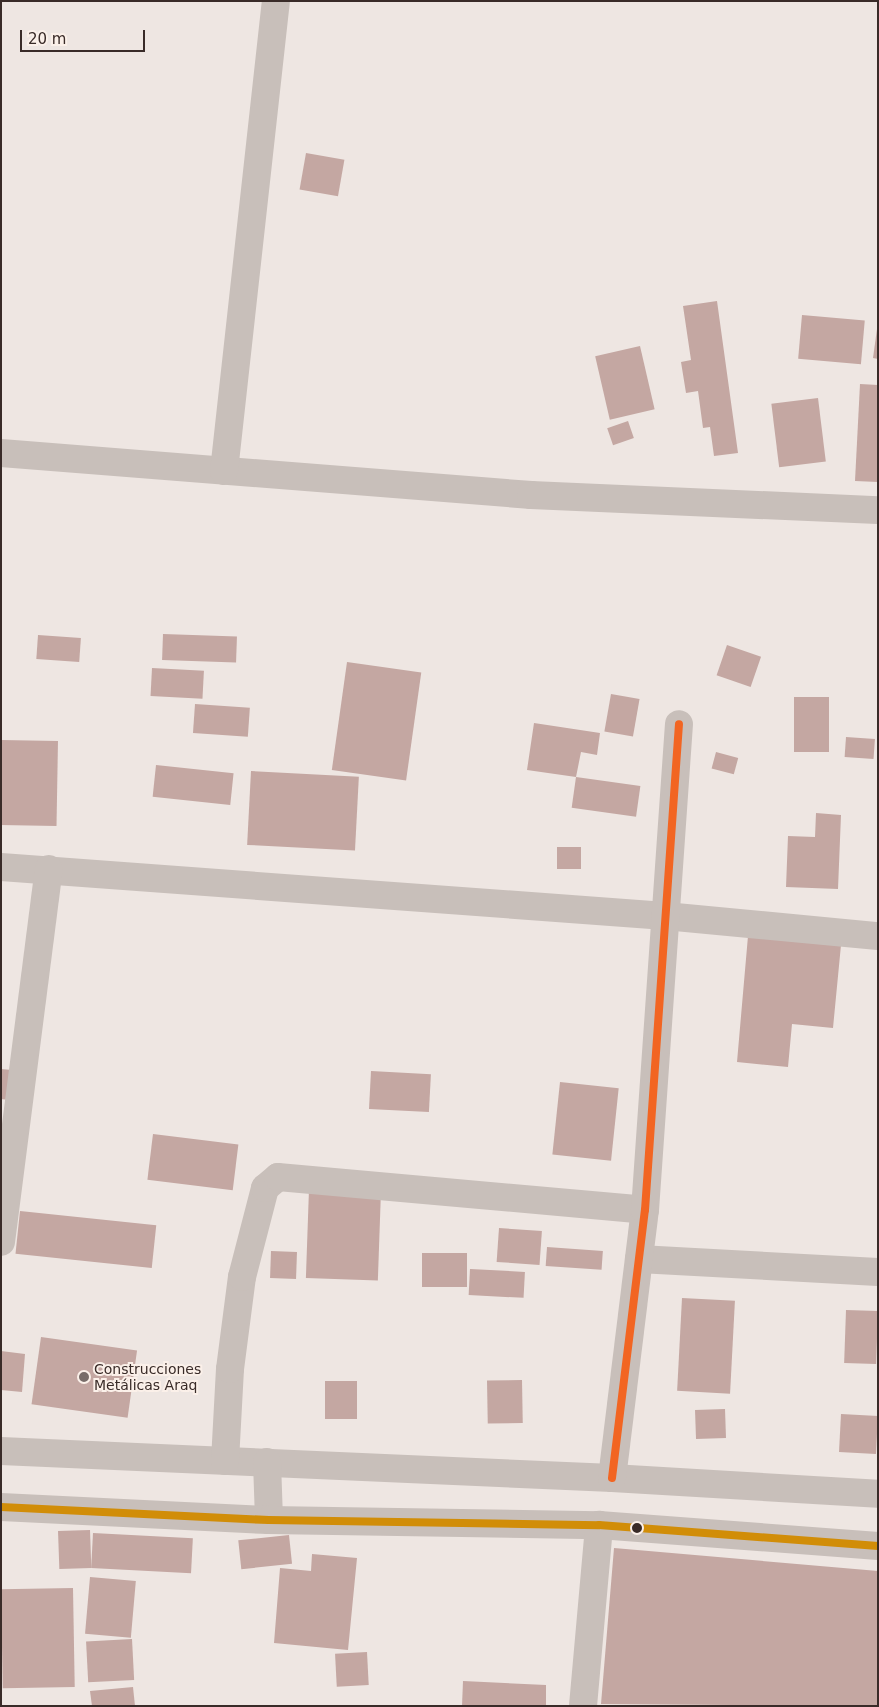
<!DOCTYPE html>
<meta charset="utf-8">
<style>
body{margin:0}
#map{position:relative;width:879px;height:1707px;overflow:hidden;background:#eee6e2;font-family:"DejaVu Sans",sans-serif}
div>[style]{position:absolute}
.building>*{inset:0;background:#c4a7a2;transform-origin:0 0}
.minor>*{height:28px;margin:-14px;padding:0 14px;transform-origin:14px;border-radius:14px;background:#c8bfba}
.bus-1>*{height:8px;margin:-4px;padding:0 4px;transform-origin:4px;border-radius:4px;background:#f26522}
.bus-2>*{height:8px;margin:-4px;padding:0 4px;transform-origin:4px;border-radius:4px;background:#d18d08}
.dots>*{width:14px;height:14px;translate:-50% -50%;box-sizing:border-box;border:2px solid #fbf0e9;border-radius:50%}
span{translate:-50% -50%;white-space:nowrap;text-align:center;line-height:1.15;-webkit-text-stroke:4px #fbf0e9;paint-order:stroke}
.poi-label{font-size:14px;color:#392b28}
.left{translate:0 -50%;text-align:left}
.frame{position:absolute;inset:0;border:2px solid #392b28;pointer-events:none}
.scale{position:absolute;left:20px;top:30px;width:125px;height:22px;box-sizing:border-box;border:2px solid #392b28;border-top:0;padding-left:6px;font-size:15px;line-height:18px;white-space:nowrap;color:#392b28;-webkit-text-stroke:4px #fbf0e9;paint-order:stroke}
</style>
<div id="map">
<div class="building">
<div style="left:306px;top:153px;width:39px;height:37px;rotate:10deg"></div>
<div style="clip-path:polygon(717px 301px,738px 453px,714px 456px,710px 427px,703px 428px,698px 391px,686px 393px,681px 362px,691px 360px,683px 306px)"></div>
<div style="left:802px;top:315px;width:63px;height:44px;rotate:5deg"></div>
<div style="clip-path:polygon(877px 329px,878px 329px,878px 359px,873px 358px)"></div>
<div style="left:640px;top:346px;width:65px;height:46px;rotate:77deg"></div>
<div style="clip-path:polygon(860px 384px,878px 385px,878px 482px,855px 481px)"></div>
<div style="left:818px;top:398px;width:64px;height:47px;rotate:83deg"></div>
<div style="left:628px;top:421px;width:18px;height:22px;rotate:71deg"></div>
<div style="left:163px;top:634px;width:74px;height:26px;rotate:2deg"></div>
<div style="left:38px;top:635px;width:43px;height:24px;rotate:4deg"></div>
<div style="left:727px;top:645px;width:36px;height:32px;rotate:19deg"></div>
<div style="left:347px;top:662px;width:75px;height:109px;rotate:8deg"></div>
<div style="left:152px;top:668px;width:52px;height:28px;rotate:3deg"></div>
<div style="left:611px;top:694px;width:29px;height:38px;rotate:10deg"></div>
<div style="left:794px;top:697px;width:35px;height:55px"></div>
<div style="left:195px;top:704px;width:55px;height:29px;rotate:4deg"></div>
<div style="clip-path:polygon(534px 723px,600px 733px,597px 755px,581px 752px,576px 777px,527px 770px)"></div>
<div style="left:846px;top:737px;width:29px;height:20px;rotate:4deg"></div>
<div style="left:1px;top:740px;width:57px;height:85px;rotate:1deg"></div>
<div style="left:716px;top:752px;width:23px;height:17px;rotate:15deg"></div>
<div style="left:156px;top:765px;width:78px;height:32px;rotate:6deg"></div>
<div style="left:251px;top:771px;width:108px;height:74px;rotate:3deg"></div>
<div style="left:576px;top:777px;width:65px;height:31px;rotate:8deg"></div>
<div style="clip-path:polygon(816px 813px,841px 815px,838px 889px,786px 887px,788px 836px,815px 837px)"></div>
<div style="left:557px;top:847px;width:24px;height:22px"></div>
<div style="clip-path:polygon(748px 936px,841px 945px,833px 1028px,792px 1024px,788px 1067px,737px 1062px)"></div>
<div style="clip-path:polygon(1px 1069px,12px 1070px,9px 1100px,1px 1099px)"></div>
<div style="left:371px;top:1071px;width:60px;height:38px;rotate:3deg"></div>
<div style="left:560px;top:1082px;width:59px;height:73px;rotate:6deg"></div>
<div style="left:153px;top:1134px;width:86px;height:46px;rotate:7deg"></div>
<div style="left:309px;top:1189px;width:72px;height:89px;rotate:2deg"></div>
<div style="left:20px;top:1211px;width:137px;height:43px;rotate:6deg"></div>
<div style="left:499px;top:1228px;width:43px;height:34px;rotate:4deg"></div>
<div style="left:547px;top:1247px;width:56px;height:19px;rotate:4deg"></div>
<div style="left:271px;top:1251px;width:26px;height:27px;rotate:2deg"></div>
<div style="left:422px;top:1253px;width:45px;height:34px"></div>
<div style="left:470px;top:1269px;width:55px;height:26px;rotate:3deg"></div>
<div style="left:682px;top:1298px;width:53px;height:93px;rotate:3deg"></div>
<div style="left:846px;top:1310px;width:32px;height:53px;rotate:2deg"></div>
<div style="left:41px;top:1337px;width:97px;height:68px;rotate:8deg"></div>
<div style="clip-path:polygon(1px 1351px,25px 1354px,22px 1392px,1px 1390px)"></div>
<div style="left:522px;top:1380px;width:43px;height:35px;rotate:89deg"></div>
<div style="left:325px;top:1381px;width:32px;height:38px"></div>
<div style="left:725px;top:1409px;width:29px;height:30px;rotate:88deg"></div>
<div style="left:841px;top:1414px;width:37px;height:38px;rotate:3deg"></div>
<div style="left:90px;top:1530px;width:38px;height:32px;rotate:88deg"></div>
<div style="left:93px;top:1533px;width:100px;height:35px;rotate:3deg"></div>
<div style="left:289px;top:1535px;width:29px;height:51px;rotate:84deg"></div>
<div style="clip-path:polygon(614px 1548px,878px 1571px,878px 1706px,601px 1704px)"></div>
<div style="clip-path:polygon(312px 1554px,357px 1558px,348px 1650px,274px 1643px,280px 1568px,311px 1571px)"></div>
<div style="left:90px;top:1577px;width:46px;height:57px;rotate:5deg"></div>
<div style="left:73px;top:1588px;width:99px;height:72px;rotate:89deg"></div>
<div style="left:132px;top:1639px;width:41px;height:46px;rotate:87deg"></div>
<div style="left:367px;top:1652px;width:33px;height:32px;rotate:87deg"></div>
<div style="clip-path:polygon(463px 1681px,546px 1685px,546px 1706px,462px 1706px)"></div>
<div style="clip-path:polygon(133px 1687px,135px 1706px,92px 1706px,90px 1691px)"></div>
</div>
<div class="minor">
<div style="left:1px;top:453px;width:532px;rotate:4.53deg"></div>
<div style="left:531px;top:495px;width:347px;rotate:2.5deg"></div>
<div style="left:224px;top:471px;width:473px;rotate:-83.7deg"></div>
<div style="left:1px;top:867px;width:666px;rotate:4.22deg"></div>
<div style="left:665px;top:916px;width:214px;rotate:5.4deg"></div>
<div style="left:1px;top:1242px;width:376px;rotate:-82.7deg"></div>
<div style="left:639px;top:1259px;width:239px;rotate:3.1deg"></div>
<div style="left:1px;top:1451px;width:612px;rotate:2.53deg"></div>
<div style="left:612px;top:1478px;width:266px;rotate:3.4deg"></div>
<div style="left:225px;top:1461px;width:92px;rotate:-86.9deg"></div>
<div style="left:230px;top:1369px;width:93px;rotate:-82.6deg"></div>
<div style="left:242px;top:1277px;width:92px;rotate:-75.5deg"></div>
<div style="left:265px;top:1188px;width:17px;rotate:-40deg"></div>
<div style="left:278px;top:1177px;width:368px;rotate:5.1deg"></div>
<div style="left:267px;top:1462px;width:58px;rotate:88deg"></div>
<div style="left:612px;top:1478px;width:270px;rotate:-83deg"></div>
<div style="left:645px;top:1210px;width:487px;rotate:-86deg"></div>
<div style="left:1px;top:1507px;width:268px;rotate:2.8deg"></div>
<div style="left:269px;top:1520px;width:330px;rotate:0.9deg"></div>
<div style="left:599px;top:1525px;width:280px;rotate:4.3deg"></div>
<div style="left:583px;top:1706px;width:182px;rotate:-84.9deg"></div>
</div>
<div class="bus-1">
<div style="left:612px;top:1478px;width:270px;rotate:-83deg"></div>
<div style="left:645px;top:1210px;width:487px;rotate:-86deg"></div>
</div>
<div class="bus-2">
<div style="left:1px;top:1507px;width:268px;rotate:2.8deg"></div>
<div style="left:269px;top:1520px;width:330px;rotate:0.9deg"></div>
<div style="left:599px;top:1525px;width:280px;rotate:4.3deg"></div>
</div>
<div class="dots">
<div style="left:84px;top:1377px;background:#786c69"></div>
<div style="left:637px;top:1528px;background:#392b28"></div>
</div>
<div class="poi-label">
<span class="left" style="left:94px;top:1377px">Construcciones<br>Metálicas Araq</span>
</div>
<div class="frame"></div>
<div class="scale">20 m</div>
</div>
